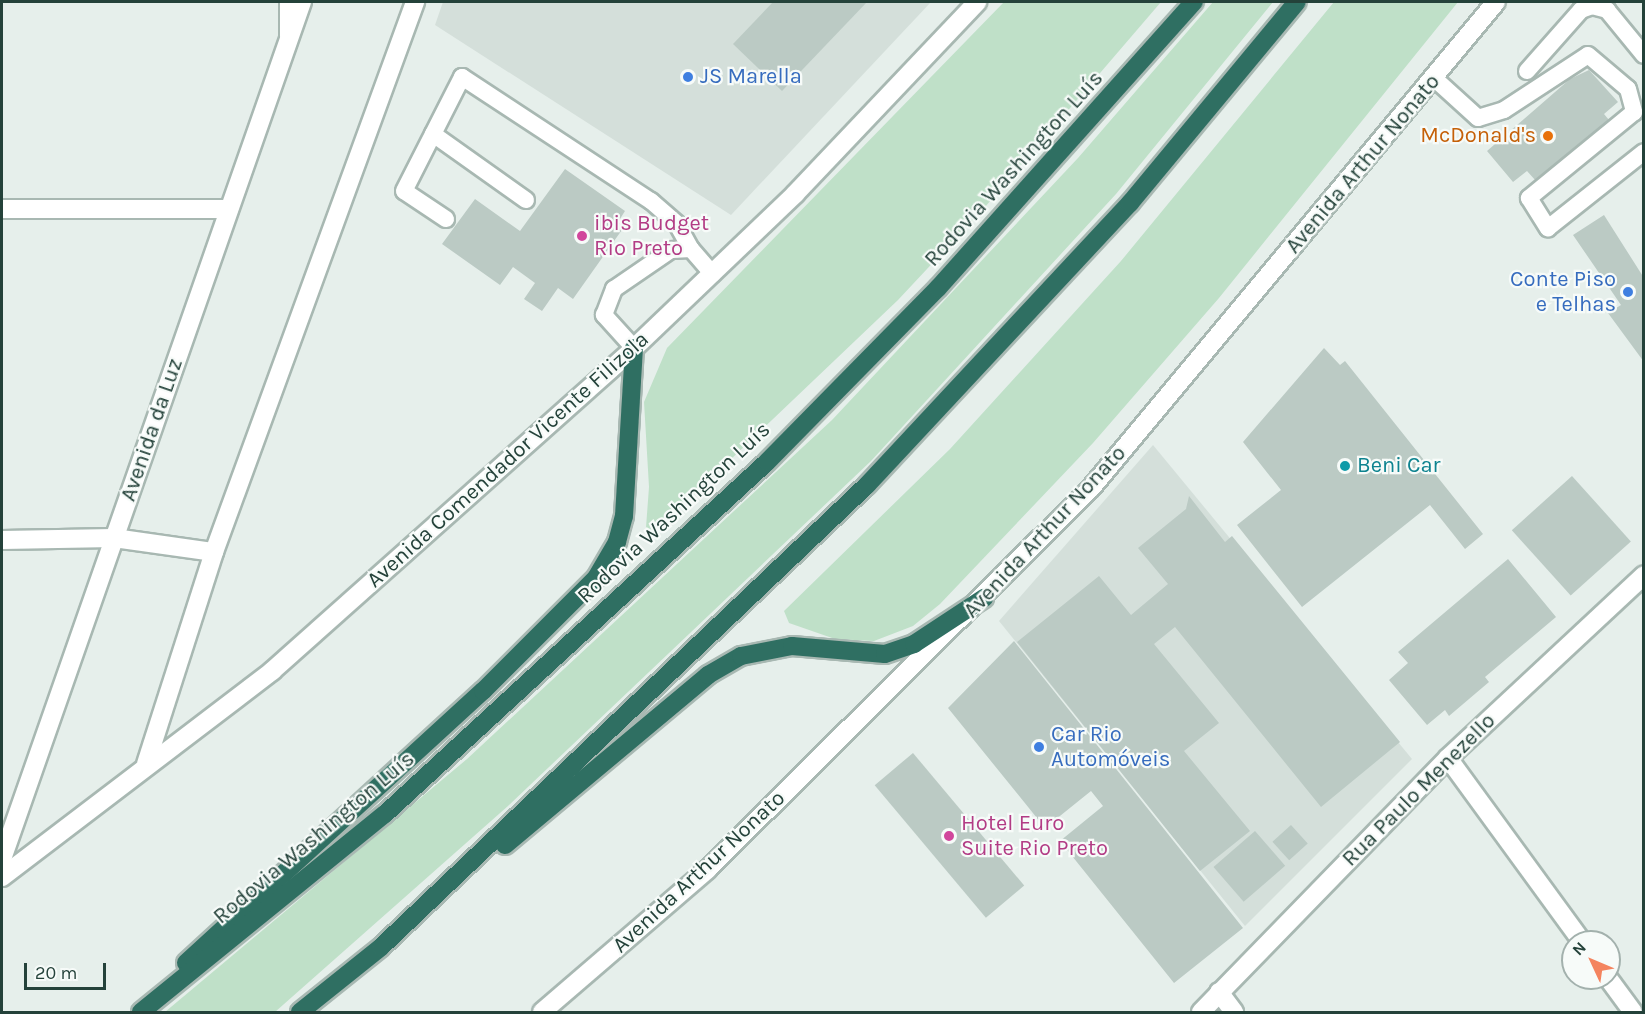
<!DOCTYPE html>
<meta charset="utf-8">
<style>
body{margin:0}
#map{position:relative;width:1645px;height:1014px;overflow:hidden;background:#e6efeb;font-family:Karla,sans-serif}
div>[style]{position:absolute}
.built>*{inset:0;background:#d4dfda}
.green>*{inset:0;background:#bfe0c8}
.building>*{inset:0;background:#bbcac4;transform-origin:0 0}
.roads{filter:drop-shadow(2px 0 #a8b8b2) drop-shadow(-2px 0 #a8b8b2) drop-shadow(0 2px #a8b8b2) drop-shadow(0 -2px #a8b8b2)}
.lane>*{height:16px;margin:-8px;padding:0 8px;transform-origin:8px;border-radius:8px;background:#fff}
.street>*{height:18px;margin:-9px;padding:0 9px;transform-origin:9px;border-radius:9px;background:#fff}
.secondary>*{height:18px;margin:-9px;padding:0 9px;transform-origin:9px;border-radius:9px;background:#fff}
.highway>*{height:18px;margin:-9px;padding:0 9px;transform-origin:9px;border-radius:9px;background:#2f6f62}
.dots>*{width:16px;height:16px;translate:-50% -50%;box-sizing:border-box;border:3px solid #f7fbf9;border-radius:50%}
span{translate:-50% -50%;white-space:nowrap;text-align:center;line-height:1.15;-webkit-text-stroke:4.5px #f7fbf9;paint-order:stroke}
.shop-label{font-size:22px;color:#366cbe}
.left{translate:0 -50%;text-align:left}
.right{translate:-100% -50%;text-align:right}
.food-label{font-size:22px;color:#c56008}
.street-label{font-size:22px;color:#24423a}
.hotel-label{font-size:22px;color:#b23c85}
.culture-label{font-size:22px;color:#0d838f}
.frame{position:absolute;inset:0;border:3px solid #24423a;pointer-events:none}
.north{position:absolute;left:1561px;top:930px;width:60px;height:60px;box-sizing:border-box;background:#f7fbf9;border:2px solid #a3b1ad;border-radius:50%;rotate:314deg;font-size:16px;font-weight:700;line-height:24px;text-align:center;color:#24423a}
.north::after{content:'';display:block;margin:auto;width:21px;height:27px;background:#f4845f;clip-path:polygon(50% 0,100% 100%,50% 72%,0 100%)}
.scale{position:absolute;left:24px;top:963px;width:82px;height:27px;box-sizing:border-box;border:3px solid #24423a;border-top:0;padding-left:8px;font-size:18px;line-height:21px;white-space:nowrap;color:#24423a;-webkit-text-stroke:4px #f7fbf9;paint-order:stroke}
</style>
<div id="map">
<div class="built">
<div style="clip-path:polygon(443px 2px,931px 2px,731px 215px,435px 25px)"></div>
<div style="clip-path:polygon(1153px 445px,1412px 759px,1245px 926px,999px 621px)"></div>
</div>
<div class="green">
<div style="clip-path:polygon(1004px 2px,1161px 2px,985px 207px,898px 300px,645px 541px,649px 487px,644px 402px,667px 348px)"></div>
<div style="clip-path:polygon(1213px 2px,1273px 2px,1116px 194px,871px 461px,508px 806px,275px 1012px,165px 1012px,467px 759px,832px 420px,1078px 158px)"></div>
<div style="clip-path:polygon(1334px 2px,1458px 2px,1219px 298px,1093px 443px,940px 604px,913px 626px,874px 641px,835px 639px,789px 623px,784px 611px,950px 449px,1121px 261px)"></div>
</div>
<div class="building">
<div style="clip-path:polygon(773px 2px,867px 2px,782px 91px,733px 44px)"></div>
<div style="clip-path:polygon(1589px 70px,1618px 102px,1604px 114px,1609px 120px,1536px 181px,1527px 171px,1513px 182px,1487px 151px,1570px 79px)"></div>
<div style="clip-path:polygon(565px 169px,625px 211px,618px 222px,624px 227px,573px 299px,558px 288px,542px 311px,524px 299px,535px 283px,513px 267px,500px 285px,442px 244px,475px 199px,520px 231px)"></div>
<div style="clip-path:polygon(1604px 215px,1644px 278px,1644px 362px,1608px 313px,1621px 305px,1573px 235px)"></div>
<div style="clip-path:polygon(1324px 348px,1340px 365px,1345px 361px,1483px 534px,1465px 549px,1430px 505px,1302px 607px,1237px 525px,1281px 490px,1243px 442px)"></div>
<div style="left:1572px;top:476px;width:88px;height:81px;rotate:48deg"></div>
<div style="clip-path:polygon(1189px 496px,1225px 542px,1232px 536px,1400px 742px,1321px 807px,1175px 627px,1154px 644px,1219px 723px,1184px 751px,1250px 831px,1200px 871px,1017px 642px,1099px 576px,1131px 615px,1168px 584px,1138px 548px,1186px 509px)"></div>
<div style="clip-path:polygon(1508px 559px,1556px 617px,1485px 677px,1489px 682px,1449px 716px,1445px 710px,1427px 725px,1389px 680px,1408px 663px,1398px 652px)"></div>
<div style="clip-path:polygon(1014px 641px,1243px 928px,1174px 983px,1060px 841px,1103px 806px,1091px 791px,1045px 828px,948px 708px)"></div>
<div style="left:913px;top:753px;width:173px;height:50px;rotate:50deg"></div>
<div style="left:1291px;top:825px;width:25px;height:25px;rotate:48deg"></div>
<div style="left:1255px;top:831px;width:46px;height:55px;rotate:49deg"></div>
</div>
<div class="roads">
<div class="lane">
<div style="left:1527px;top:71px;width:81px;rotate:-48.5deg"></div>
<div style="left:1581px;top:10px;width:12px;rotate:-20deg"></div>
<div style="left:1592px;top:6px;width:16px;rotate:15deg"></div>
<div style="left:1607px;top:10px;width:58px;rotate:50.6deg"></div>
<div style="left:1435px;top:79px;width:58px;rotate:42.2deg"></div>
<div style="left:1478px;top:118px;width:27px;rotate:-17deg"></div>
<div style="left:1504px;top:110px;width:100px;rotate:-33.2deg"></div>
<div style="left:1588px;top:55px;width:52px;rotate:40.4deg"></div>
<div style="left:1628px;top:89px;width:24px;rotate:75deg"></div>
<div style="left:1634px;top:112px;width:136px;rotate:140.7deg"></div>
<div style="left:1529px;top:198px;width:36px;rotate:58deg"></div>
<div style="left:1548px;top:228px;width:122px;rotate:-38.4deg"></div>
<div style="left:433px;top:134px;width:114px;rotate:35.4deg"></div>
<div style="left:446px;top:219px;width:50px;rotate:-146.3deg"></div>
<div style="left:404px;top:191px;width:128px;rotate:-63deg"></div>
<div style="left:462px;top:77px;width:226px;rotate:33.3deg"></div>
<div style="left:651px;top:201px;width:35px;rotate:41deg"></div>
<div style="left:677px;top:224px;width:29px;rotate:61deg"></div>
<div style="left:634px;top:348px;width:45px;rotate:-132.3deg"></div>
<div style="left:604px;top:315px;width:28px;rotate:-69deg"></div>
<div style="left:614px;top:289px;width:69px;rotate:-34.4deg"></div>
<div style="left:671px;top:250px;width:20px;rotate:-3deg"></div>
<div style="left:691px;top:249px;width:33px;rotate:49deg"></div>
</div>
<div class="street">
<div style="left:289px;top:36px;width:34px;rotate:-90deg"></div>
<div style="left:2px;top:209px;width:227px"></div>
<div style="left:2px;top:540px;width:112px;rotate:-1deg"></div>
<div style="left:114px;top:538px;width:101px;rotate:8deg"></div>
<div style="left:1448px;top:758px;width:228px;rotate:53.9deg"></div>
<div style="left:1608px;top:978px;width:42px;rotate:53.7deg"></div>
<div style="left:1219px;top:992px;width:25px;rotate:53deg"></div>
<div style="left:1201px;top:1012px;width:354px;rotate:-45.8deg"></div>
<div style="left:1448px;top:758px;width:268px;rotate:-43deg"></div>
</div>
<div class="secondary">
<div style="left:146px;top:764px;width:223px;rotate:-72.2deg"></div>
<div style="left:214px;top:552px;width:586px;rotate:-69.92deg"></div>
<div style="left:2px;top:859px;width:908px;rotate:-70.71deg"></div>
<div style="left:2px;top:877px;width:340px;rotate:-37.3deg"></div>
<div style="left:272px;top:671px;width:485px;rotate:-41.7deg"></div>
<div style="left:634px;top:348px;width:223px;rotate:-43.7deg"></div>
<div style="left:795px;top:194px;width:265px;rotate:-46.5deg"></div>
<div style="left:542px;top:1012px;width:218px;rotate:-40.7deg"></div>
<div style="left:707px;top:870px;width:543px;rotate:-44.85deg"></div>
<div style="left:1092px;top:487px;width:631px;rotate:-50.21deg"></div>
</div>
<div class="highway">
<div style="left:505px;top:845px;width:265px;rotate:-39.9deg"></div>
<div style="left:708px;top:675px;width:38px;rotate:-30deg"></div>
<div style="left:741px;top:656px;width:52px;rotate:-11.1deg"></div>
<div style="left:792px;top:646px;width:93px;rotate:4.9deg"></div>
<div style="left:885px;top:654px;width:31px;rotate:-19deg"></div>
<div style="left:914px;top:644px;width:84px;rotate:-33.3deg"></div>
<div style="left:186px;top:963px;width:403px;rotate:-42.5deg"></div>
<div style="left:483px;top:691px;width:160px;rotate:-45deg"></div>
<div style="left:596px;top:578px;width:42px;rotate:-59.7deg"></div>
<div style="left:617px;top:542px;width:27px;rotate:-75deg"></div>
<div style="left:624px;top:516px;width:168px;rotate:-86.6deg"></div>
<div style="left:141px;top:1012px;width:314px;rotate:-39.1deg"></div>
<div style="left:385px;top:814px;width:519px;rotate:-42.66deg"></div>
<div style="left:767px;top:462px;width:244px;rotate:-45.5deg"></div>
<div style="left:938px;top:288px;width:384px;rotate:-48.2deg"></div>
<div style="left:300px;top:1012px;width:104px;rotate:-38.7deg"></div>
<div style="left:381px;top:947px;width:671px;rotate:-43.55deg"></div>
<div style="left:867px;top:485px;width:386px;rotate:-47deg"></div>
<div style="left:1130px;top:203px;width:261px;rotate:-50.3deg"></div>
</div>
</div>
<div class="dots">
<div style="left:688px;top:77px;background:#3f7fe0"></div>
<div style="left:1548px;top:136px;background:#e8710a"></div>
<div style="left:582px;top:236px;background:#d1479c"></div>
<div style="left:1628px;top:292px;background:#3f7fe0"></div>
<div style="left:1345px;top:466px;background:#0f9aa8"></div>
<div style="left:1039px;top:747px;background:#3f7fe0"></div>
<div style="left:949px;top:836px;background:#d1479c"></div>
</div>
<div class="shop-label">
<span class="left" style="left:700px;top:77px">JS Marella</span>
<span class="right" style="left:1616px;top:292px">Conte Piso<br>e Telhas</span>
<span class="left" style="left:1051px;top:747px">Car Rio<br>Automóveis</span>
</div>
<div class="food-label">
<span class="right" style="left:1536px;top:136px">McDonald's</span>
</div>
<div class="street-label">
<span style="left:1363px;top:164px;rotate:-50deg">Avenida Arthur Nonato</span>
<span style="left:1014px;top:169px;rotate:-48deg">Rodovia Washington Luís</span>
<span style="left:152px;top:430px;rotate:-71deg">Avenida da Luz</span>
<span style="left:508px;top:460px;rotate:-42deg">Avenida Comendador Vicente Filizola</span>
<span style="left:674px;top:513px;rotate:-43deg">Rodovia Washington Luís</span>
<span style="left:1045px;top:532px;rotate:-47deg">Avenida Arthur Nonato</span>
<span style="left:1419px;top:790px;rotate:-45deg">Rua Paulo Menezello</span>
<span style="left:314px;top:838px;rotate:-40deg">Rodovia Washington Luís</span>
<span style="left:699px;top:872px;rotate:-43deg">Avenida Arthur Nonato</span>
</div>
<div class="hotel-label">
<span class="left" style="left:594px;top:236px">ibis Budget<br>Rio Preto</span>
<span class="left" style="left:961px;top:836px">Hotel Euro<br>Suite Rio Preto</span>
</div>
<div class="culture-label">
<span class="left" style="left:1357px;top:466px">Beni Car</span>
</div>
<div class="frame"></div>
<div class="north">N</div>
<div class="scale">20 m</div>
</div>
